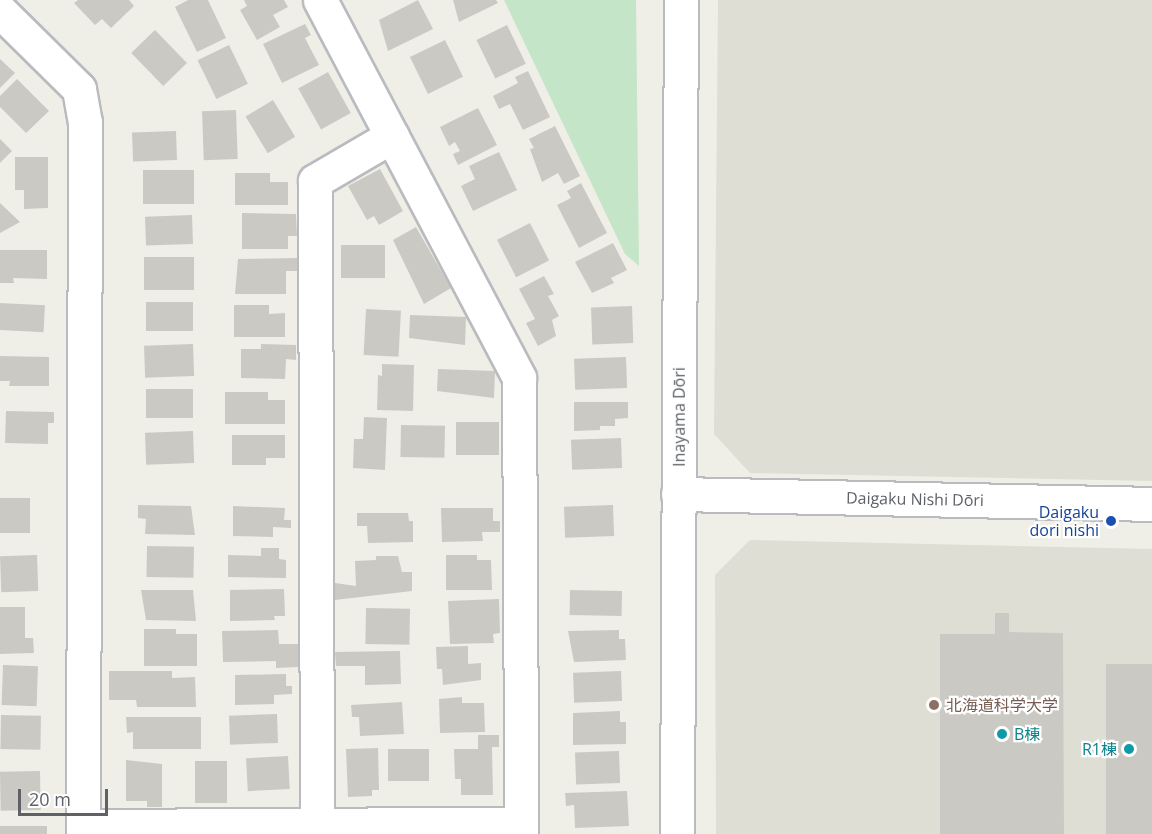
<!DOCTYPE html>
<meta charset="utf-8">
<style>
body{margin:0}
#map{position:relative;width:1152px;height:834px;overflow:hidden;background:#efefe7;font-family:"Open Sans","Noto Sans JP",sans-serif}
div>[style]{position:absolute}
.education>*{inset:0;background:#dfded5}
.green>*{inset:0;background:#c5e5c9}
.building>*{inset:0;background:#cbc9c4;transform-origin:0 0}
.roads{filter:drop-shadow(2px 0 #b9bbbf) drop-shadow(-2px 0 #b9bbbf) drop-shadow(0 2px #b9bbbf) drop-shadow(0 -2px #b9bbbf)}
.minor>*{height:33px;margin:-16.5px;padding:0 16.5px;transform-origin:16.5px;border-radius:16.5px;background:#fff}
.dots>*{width:16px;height:16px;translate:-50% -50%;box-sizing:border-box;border:3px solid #fff;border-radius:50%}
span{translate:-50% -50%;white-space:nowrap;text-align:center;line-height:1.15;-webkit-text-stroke:4.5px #fff;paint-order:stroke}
.street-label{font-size:16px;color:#5e6166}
.transit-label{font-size:16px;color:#164399}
.right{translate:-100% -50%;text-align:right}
.education-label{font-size:16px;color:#785e54}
.left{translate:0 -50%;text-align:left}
.culture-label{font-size:16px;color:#0d838f}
.scale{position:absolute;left:18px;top:789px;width:90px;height:27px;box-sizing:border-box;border:3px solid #5e6166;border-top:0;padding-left:8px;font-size:18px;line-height:21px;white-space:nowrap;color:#5e6166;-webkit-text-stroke:4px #fff;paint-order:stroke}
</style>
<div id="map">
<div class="education">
<div style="clip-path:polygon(718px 0,1152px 0,1152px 481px,750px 473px,714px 434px)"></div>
<div style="clip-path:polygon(750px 540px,1152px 549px,1152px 834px,716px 834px,715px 575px)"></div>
</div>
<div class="green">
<div style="clip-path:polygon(504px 0,636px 0,639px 266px,625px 254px)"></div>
</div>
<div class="building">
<div style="clip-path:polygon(78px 0,129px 0,134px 6px,111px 28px,102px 19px,95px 25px,74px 3px)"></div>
<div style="clip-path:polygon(188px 0,208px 0,226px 38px,197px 52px,175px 7px)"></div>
<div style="clip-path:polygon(244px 0,284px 0,288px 7px,273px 15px,280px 27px,257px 40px,240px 10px,247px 6px)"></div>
<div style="clip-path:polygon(418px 0,433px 29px,388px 51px,379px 20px)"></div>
<div style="clip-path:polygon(453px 0,496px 0,498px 3px,459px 22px)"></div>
<div style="clip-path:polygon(305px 24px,311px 35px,305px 38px,319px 65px,282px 83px,263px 44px)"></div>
<div style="left:507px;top:25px;width:43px;height:34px;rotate:64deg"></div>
<div style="left:155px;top:30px;width:46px;height:33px;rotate:46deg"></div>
<div style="left:445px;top:40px;width:41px;height:39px;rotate:64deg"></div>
<div style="left:229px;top:45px;width:43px;height:35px;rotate:64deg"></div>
<div style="clip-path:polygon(0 59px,15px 73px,0 88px)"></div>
<div style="clip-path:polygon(528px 71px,550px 117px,523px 130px,510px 104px,499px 109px,493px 96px,518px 83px,515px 77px)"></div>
<div style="left:328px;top:72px;width:47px;height:34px;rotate:61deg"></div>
<div style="clip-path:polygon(17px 79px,49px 111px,26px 133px,0 107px,0 96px)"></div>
<div style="left:273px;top:100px;width:43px;height:32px;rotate:59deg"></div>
<div style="clip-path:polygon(478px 108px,497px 145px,458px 165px,453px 154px,460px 151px,455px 142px,449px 146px,440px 127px)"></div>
<div style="left:236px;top:110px;width:49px;height:34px;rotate:88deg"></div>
<div style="clip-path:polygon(555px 126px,580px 176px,564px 184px,558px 173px,542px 182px,530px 149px,534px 148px,529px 139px)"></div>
<div style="left:176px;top:131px;width:29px;height:44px;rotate:88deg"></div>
<div style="clip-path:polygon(0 139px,12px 151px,0 163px)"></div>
<div style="clip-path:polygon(499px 152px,517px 190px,473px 211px,461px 186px,475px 179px,469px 166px)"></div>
<div style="clip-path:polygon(15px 157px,48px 157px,48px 208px,24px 209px,24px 190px,15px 190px)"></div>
<div style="clip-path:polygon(380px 169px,403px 211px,379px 225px,374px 216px,367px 220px,348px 186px)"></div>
<div style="left:143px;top:170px;width:51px;height:34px"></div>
<div style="clip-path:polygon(235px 173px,270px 173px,270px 182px,288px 182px,288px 205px,235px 205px)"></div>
<div style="clip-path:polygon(581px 183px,607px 233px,579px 248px,557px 205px,571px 198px,567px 191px)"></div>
<div style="clip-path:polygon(0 203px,20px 222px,0 233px)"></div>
<div style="clip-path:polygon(242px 213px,296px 214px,297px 236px,288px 236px,288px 249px,242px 249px)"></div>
<div style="left:192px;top:215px;width:29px;height:47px;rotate:88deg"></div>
<div style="left:530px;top:223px;width:42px;height:37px;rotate:63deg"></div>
<div style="clip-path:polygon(416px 227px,451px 288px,424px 304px,393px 240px)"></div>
<div style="clip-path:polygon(613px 243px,627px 270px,611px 278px,614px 283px,592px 293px,575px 262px)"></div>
<div style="left:341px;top:245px;width:44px;height:33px"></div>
<div style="clip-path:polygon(0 250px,47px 250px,47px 279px,13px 278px,14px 283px,0 283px)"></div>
<div style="left:144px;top:257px;width:50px;height:33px"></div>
<div style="clip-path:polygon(298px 258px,299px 271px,286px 271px,286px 294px,235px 294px,238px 259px)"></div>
<div style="clip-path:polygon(544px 276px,554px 294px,548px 296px,559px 316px,552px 320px,556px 336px,538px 346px,526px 323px,535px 319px,519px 289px)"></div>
<div style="left:146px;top:302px;width:47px;height:29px"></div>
<div style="left:0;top:303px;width:45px;height:27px;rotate:3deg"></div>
<div style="clip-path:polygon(234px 305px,269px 305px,269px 314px,285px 313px,285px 337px,234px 337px)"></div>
<div style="left:632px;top:306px;width:37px;height:41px;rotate:88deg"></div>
<div style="left:366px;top:309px;width:35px;height:46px;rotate:3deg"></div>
<div style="clip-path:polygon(410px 315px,466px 317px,465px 345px,409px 338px)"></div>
<div style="left:193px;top:344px;width:32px;height:49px;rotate:88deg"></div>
<div style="clip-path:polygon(261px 344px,296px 345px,296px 360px,286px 359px,285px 379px,241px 378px,241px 349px,261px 349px)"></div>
<div style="clip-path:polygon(0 356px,49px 357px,49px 386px,9px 386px,10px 381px,0 381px)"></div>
<div style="left:626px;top:357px;width:31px;height:52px;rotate:88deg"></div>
<div style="clip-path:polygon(382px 364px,414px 365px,413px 411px,377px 410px,378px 375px,382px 376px)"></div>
<div style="clip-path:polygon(438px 369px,495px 371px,494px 398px,437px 391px)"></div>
<div style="left:146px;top:389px;width:47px;height:29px"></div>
<div style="clip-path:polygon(225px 392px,268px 392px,268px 400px,285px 400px,285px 424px,225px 424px)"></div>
<div style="clip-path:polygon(574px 402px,628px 402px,628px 418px,615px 419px,615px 426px,600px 426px,600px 430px,574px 431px)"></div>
<div style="clip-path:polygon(6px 411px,54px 412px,54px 423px,48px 423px,48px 444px,5px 443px)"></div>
<div style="clip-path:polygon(364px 417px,387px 418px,385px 470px,353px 468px,354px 439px,363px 439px)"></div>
<div style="left:456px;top:422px;width:43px;height:33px"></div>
<div style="left:401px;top:425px;width:44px;height:32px;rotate:1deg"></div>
<div style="left:193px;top:431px;width:32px;height:48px;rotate:88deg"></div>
<div style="clip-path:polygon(232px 435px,285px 435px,285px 458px,266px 458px,266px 465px,232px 465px)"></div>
<div style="left:621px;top:438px;width:30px;height:50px;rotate:88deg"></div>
<div style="left:0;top:498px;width:30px;height:35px"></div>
<div style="clip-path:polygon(138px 505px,191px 506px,195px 535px,145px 534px,146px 519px,138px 518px)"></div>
<div style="left:613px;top:505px;width:31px;height:49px;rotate:88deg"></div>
<div style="clip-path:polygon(233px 506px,285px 508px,284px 520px,291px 520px,291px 528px,273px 527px,273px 537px,233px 536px)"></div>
<div style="clip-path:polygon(441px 508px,493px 508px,493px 521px,500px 521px,500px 532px,482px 532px,483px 541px,442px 542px)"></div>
<div style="clip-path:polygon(357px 513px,408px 513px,409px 521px,413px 521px,413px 542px,368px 543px,367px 526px,357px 526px)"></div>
<div style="left:147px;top:546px;width:47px;height:31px;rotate:1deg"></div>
<div style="clip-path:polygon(261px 548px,279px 548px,279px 559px,286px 560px,286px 578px,228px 577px,228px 555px,261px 556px)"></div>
<div style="left:37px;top:555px;width:36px;height:37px;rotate:88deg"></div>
<div style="clip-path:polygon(446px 555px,477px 555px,477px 560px,491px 560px,492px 590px,446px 590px)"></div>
<div style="clip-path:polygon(376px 556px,398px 556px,402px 572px,412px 572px,412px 591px,335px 600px,335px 583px,356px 586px,355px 561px,376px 560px)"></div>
<div style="clip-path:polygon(284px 589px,285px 616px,274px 616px,275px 620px,230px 621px,230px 590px)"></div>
<div style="clip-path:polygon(141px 590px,193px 590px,196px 621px,146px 620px)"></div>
<div style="left:570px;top:590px;width:52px;height:25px;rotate:1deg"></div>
<div style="clip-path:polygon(499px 599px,500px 633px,493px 634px,494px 643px,450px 644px,448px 601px)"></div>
<div style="clip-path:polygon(0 607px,25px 607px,25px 638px,33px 638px,34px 653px,0 654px)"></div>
<div style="left:366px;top:608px;width:44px;height:36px;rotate:1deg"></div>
<div style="clip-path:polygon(995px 613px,1009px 613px,1009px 632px,1063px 633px,1064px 834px,940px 834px,940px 634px,995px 634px)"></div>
<div style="clip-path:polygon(144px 629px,176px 629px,176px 634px,197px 634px,197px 666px,144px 666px)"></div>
<div style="clip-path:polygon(278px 630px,279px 644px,298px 644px,298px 667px,276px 668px,276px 661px,223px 662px,222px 631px)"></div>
<div style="clip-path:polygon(619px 630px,619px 639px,625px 639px,626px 660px,574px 662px,568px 631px)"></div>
<div style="clip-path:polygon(468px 646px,468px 664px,481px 663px,481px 680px,443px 685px,442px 669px,437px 669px,436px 647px)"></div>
<div style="clip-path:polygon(400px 651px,401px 684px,365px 685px,365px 666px,336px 666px,335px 652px)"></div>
<div style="left:1152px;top:664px;width:170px;height:46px;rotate:90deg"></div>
<div style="left:3px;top:665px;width:35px;height:40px;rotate:2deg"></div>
<div style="clip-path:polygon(109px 671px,172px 671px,172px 678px,195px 677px,196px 707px,137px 707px,136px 700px,109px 700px)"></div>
<div style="left:621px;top:671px;width:30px;height:48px;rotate:88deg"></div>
<div style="clip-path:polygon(286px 674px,286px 686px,292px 686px,292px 694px,274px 695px,274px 704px,235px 705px,235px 675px)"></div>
<div style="clip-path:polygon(462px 697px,462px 703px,484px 703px,485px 732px,440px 733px,439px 699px)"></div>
<div style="clip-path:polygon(402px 702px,404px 734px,360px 736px,359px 717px,352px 717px,351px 705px)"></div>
<div style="clip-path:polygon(620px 711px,620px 722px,626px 722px,626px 744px,573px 745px,573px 713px)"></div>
<div style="left:277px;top:714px;width:29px;height:48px;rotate:88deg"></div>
<div style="left:1px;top:715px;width:40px;height:34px;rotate:1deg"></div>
<div style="clip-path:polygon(126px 717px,201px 717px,201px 749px,133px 749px,133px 732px,127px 733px)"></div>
<div style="clip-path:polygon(478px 735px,499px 735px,499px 747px,492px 747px,493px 795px,461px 795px,461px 779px,455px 779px,454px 749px,478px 749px)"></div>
<div style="clip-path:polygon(378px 748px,379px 790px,372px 790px,372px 796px,348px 797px,346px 749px)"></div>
<div style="left:388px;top:749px;width:41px;height:32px"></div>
<div style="left:619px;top:751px;width:32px;height:44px;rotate:88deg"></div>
<div style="left:288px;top:756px;width:33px;height:42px;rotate:87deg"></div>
<div style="clip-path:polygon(126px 760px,162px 764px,162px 807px,147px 807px,147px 801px,126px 801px)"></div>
<div style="left:195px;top:761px;width:32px;height:42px"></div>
<div style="left:40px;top:771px;width:39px;height:40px;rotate:89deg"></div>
<div style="clip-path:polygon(627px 791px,629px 826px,575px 828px,574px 805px,566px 806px,565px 793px)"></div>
<div style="left:0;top:826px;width:47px;height:8px"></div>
</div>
<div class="roads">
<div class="minor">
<div style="left:320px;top:0;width:427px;rotate:62.2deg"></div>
<div style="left:519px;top:378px;width:456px;rotate:89.7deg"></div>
<div style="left:0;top:11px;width:111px;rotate:44.6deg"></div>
<div style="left:79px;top:89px;width:34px;rotate:80deg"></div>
<div style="left:85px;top:122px;width:712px;rotate:90.16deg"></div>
<div style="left:678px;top:494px;width:474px;rotate:1.2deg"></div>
<div style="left:83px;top:826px;width:438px;rotate:-0.3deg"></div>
<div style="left:317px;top:826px;width:645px;rotate:-90.18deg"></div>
<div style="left:315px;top:181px;width:89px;rotate:-30.3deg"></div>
<div style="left:677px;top:834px;width:834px;rotate:-89.73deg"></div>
</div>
</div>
<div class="dots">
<div style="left:1111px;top:521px;background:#1a4fb4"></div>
<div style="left:934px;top:705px;background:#8d6e63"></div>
<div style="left:1002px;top:734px;background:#0f9aa8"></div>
<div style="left:1129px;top:749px;background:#0f9aa8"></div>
</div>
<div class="street-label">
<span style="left:679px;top:417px;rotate:-90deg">Inayama Dōri</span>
<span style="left:915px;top:499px;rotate:1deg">Daigaku Nishi Dōri</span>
</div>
<div class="transit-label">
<span class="right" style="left:1099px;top:521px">Daigaku<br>dori nishi</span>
</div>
<div class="education-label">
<span class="left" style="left:946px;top:705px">北海道科学大学</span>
</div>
<div class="culture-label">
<span class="left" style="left:1014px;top:734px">B棟</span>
<span class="right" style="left:1117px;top:749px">R1棟</span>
</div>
<div class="scale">20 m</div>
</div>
